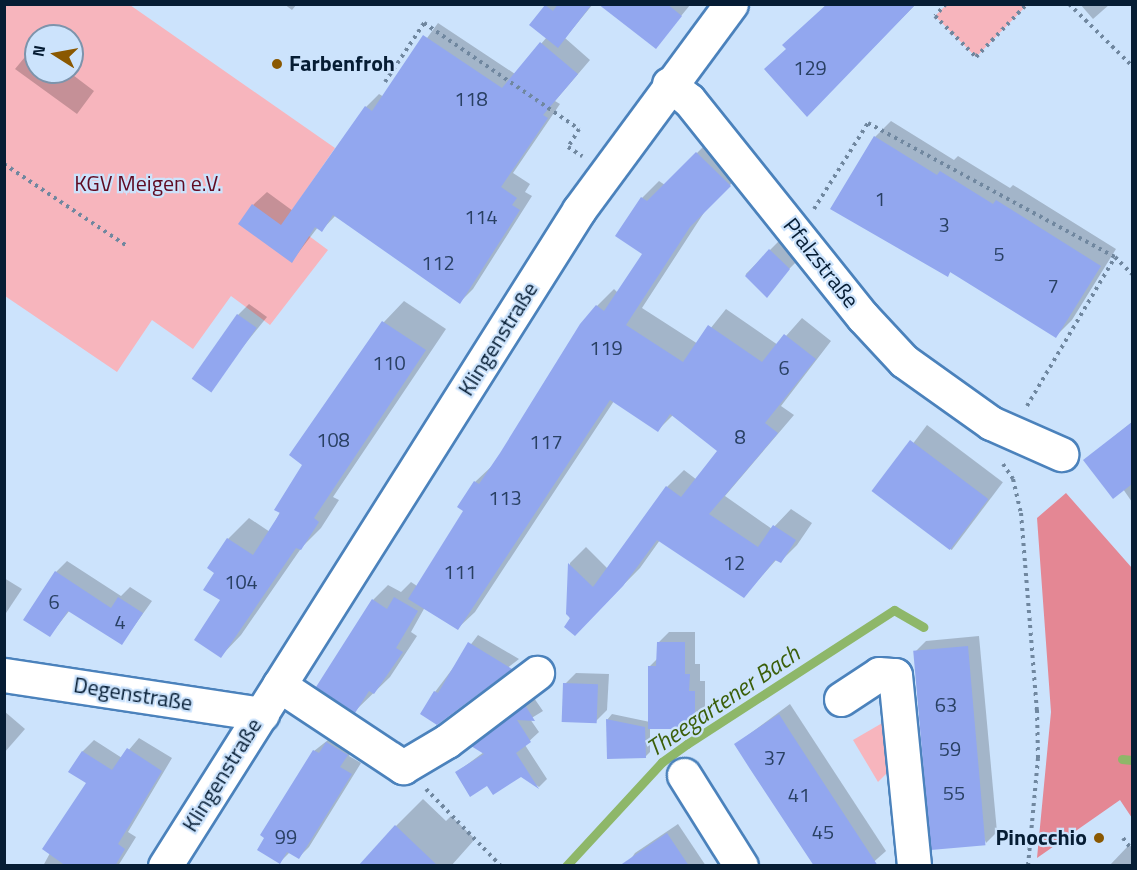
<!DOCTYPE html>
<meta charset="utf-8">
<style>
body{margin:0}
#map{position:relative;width:1137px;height:870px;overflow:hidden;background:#cce3fc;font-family:"Titillium Web",sans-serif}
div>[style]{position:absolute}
.green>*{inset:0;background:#f7b5bd}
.forest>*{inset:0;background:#e48794}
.shadow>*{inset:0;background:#0003;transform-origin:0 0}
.stream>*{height:9px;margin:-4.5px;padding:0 4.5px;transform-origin:4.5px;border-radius:4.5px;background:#8eb769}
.building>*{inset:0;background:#92a7ef;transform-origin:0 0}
.path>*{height:4px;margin-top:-2px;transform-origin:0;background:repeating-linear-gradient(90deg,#70879f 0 3px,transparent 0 7.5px)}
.roads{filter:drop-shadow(2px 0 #4b82bc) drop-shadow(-2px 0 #4b82bc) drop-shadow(0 2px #4b82bc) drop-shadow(0 -2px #4b82bc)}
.minor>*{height:33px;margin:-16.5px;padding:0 16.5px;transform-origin:16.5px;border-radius:16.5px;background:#fff}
.dots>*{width:16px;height:16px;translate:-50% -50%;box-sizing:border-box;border:3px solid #cce3fc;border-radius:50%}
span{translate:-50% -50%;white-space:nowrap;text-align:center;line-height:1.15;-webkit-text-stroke:4.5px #cce3fc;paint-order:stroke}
.number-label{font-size:20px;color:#294063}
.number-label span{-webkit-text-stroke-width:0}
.poi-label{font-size:22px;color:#061d34;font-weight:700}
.left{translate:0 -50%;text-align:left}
.right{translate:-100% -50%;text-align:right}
.park-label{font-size:22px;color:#5f0b23}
.street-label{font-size:22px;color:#061d34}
.water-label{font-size:24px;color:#3b5f0a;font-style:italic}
.frame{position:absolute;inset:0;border:6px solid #061d34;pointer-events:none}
.north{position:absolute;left:24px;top:24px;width:60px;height:60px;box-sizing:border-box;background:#cce3fc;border:2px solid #7d94ac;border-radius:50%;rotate:281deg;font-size:16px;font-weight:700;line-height:24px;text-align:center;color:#061d34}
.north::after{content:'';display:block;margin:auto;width:21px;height:27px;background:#8a5801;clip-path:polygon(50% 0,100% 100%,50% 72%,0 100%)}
</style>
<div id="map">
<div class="green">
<div style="clip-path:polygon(evenodd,4px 5px,130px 5px,335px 148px,286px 219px,328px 250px,270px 325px,231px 296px,193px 349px,152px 320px,117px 372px,5px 296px,4px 5px,36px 36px,72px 36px,72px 72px,36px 72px,36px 36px)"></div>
<div style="clip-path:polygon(946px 5px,946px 4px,1027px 5px,976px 57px,935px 16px)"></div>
<div style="clip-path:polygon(884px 722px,889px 771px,878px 782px,853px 740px)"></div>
</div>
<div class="forest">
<div style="clip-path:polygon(1066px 493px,1132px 568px,1132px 818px,1120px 800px,1037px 858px,1051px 712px,1037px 518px)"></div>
</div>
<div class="shadow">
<div style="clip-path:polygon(284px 4px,297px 4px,292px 10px)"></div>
<div style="clip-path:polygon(548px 4px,593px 4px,565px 38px,590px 60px,555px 101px,560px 104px,513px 173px,530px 184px,525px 192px,532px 196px,473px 289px,460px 302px,336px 215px,322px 230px,318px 227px,292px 261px,253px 205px,267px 192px,293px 211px,366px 107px,379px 94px,384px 97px,438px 23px,515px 74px,547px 37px,531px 24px)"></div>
<div style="clip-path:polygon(600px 4px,689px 4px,690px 5px,656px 47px)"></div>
<div style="clip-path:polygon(827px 4px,916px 4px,807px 115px,787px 48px)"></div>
<div style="clip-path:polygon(1080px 4px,1110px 4px,1093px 19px)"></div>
<div style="clip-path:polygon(34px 46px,36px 72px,69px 72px,94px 91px,77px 114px,15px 69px)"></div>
<div style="clip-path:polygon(891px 121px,954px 160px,958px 156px,1010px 188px,1013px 185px,1116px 249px,1072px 320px,1056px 336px,951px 271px,948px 275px,875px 137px)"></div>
<div style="clip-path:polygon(714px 136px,746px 169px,707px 208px,642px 308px,698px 344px,726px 309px,778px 345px,802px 318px,831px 341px,781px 406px,794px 415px,725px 496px,772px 529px,791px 509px,812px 523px,797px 545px,781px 561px,777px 559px,744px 596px,660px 540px,640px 568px,575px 634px,568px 613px,570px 563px,586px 547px,608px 569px,667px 487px,684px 470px,697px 480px,719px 451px,674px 414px,658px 430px,614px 401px,475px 612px,458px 628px,425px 607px,411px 632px,417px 636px,390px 677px,355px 711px,373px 600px,388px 585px,401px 592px,411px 582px,417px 586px,465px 510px,459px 506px,475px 482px,493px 465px,597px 306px,614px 289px,618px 293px,644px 254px,617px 236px,642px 198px,659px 181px,665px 185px)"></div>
<div style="left:781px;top:239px;width:27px;height:50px;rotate:45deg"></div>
<div style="clip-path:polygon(404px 301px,446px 329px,333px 497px,339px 500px,321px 528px,302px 547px,241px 635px,221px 656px,222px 600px,216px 573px,209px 568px,228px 539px,249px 518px,270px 532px,304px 464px,291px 455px,384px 322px)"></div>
<div style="clip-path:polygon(249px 304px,267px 317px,208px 390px,238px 315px)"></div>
<div style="clip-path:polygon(1132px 422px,1132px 502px,1123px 489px,1085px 460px)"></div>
<div style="left:927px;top:425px;width:95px;height:85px;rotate:37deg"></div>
<div style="clip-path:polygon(67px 561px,121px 596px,130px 587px,152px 601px,122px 643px,70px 610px,50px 635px,56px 572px)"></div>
<div style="clip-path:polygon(4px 578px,22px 589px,4px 616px)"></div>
<div style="clip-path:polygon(669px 632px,695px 632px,695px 664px,700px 664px,700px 681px,705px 681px,705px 716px,694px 727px,650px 727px,650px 752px,645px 757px,607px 720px,612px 714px,650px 722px,649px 667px,658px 658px,658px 643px)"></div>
<div style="clip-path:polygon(478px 635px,519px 659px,437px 723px,435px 692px)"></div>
<div style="clip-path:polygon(979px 636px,997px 832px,986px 843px,915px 652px,926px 641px)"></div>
<div style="clip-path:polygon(576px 673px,609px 674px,607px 710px,596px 721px,565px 684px)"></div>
<div style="clip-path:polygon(534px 698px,543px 711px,530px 719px,539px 732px,525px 745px,547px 779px,539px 787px,521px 775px,487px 784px,457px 772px,484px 752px,474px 746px,482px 738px)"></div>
<div style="clip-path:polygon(790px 704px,886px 851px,869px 866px,736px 744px)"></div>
<div style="clip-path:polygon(4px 711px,25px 729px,4px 753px)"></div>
<div style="clip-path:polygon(337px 733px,357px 744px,349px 756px,361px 763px,309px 847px,299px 857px,290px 852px,280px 862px,267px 838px,314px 751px)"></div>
<div style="clip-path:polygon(139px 738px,172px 758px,128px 832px,136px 837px,118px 866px,43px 866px,88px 783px,70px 772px,83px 751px,94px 740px,122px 758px)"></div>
<div style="clip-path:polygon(423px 799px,446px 821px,451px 816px,475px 839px,451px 866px,367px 866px,396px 826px)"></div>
<div style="clip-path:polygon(678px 824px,706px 866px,626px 866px,635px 853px)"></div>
<div style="clip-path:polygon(1129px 845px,1132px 847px,1132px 866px,1109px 866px)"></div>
</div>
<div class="stream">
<div style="left:1122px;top:759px;width:10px;rotate:6deg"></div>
<div style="left:566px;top:866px;width:142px;rotate:-47.3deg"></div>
<div style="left:662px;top:762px;width:31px;rotate:-36deg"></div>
<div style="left:687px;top:744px;width:247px;rotate:-32.9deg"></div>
<div style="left:894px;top:610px;width:34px;rotate:30deg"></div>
</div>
<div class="building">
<div style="clip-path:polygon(558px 4px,592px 4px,558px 48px,529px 25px,545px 5px,553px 11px)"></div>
<div style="clip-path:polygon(598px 4px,667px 4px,682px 16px,656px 49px)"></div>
<div style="clip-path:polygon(827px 4px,916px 4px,807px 117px,764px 69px,786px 49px,782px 45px)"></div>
<div style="clip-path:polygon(423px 35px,502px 88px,540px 42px,578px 74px,543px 115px,548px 118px,501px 187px,517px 198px,512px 205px,520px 210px,460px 304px,333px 215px,322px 232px,315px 227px,292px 263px,238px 224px,252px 204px,281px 225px,365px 106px,372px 111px)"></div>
<div style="clip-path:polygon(874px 136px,937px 175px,940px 171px,993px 204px,996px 200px,1101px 266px,1056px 338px,950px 272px,948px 277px,830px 209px)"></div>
<div style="clip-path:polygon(696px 152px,731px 186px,690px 227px,626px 325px,683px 362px,708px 325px,762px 362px,784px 334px,816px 359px,765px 423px,778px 433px,709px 514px,758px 547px,773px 525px,796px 540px,781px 563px,775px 560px,744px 598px,657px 540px,623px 586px,575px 636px,564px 627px,570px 618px,566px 614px,568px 563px,593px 587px,666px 486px,681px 497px,717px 451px,670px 414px,658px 432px,610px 400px,458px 630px,408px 599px,463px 511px,457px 507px,474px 481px,479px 484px,500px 453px,580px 324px,596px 305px,604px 311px,642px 254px,615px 236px,641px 197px,647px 201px)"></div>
<div style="clip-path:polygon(769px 249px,790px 269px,767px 298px,745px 276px)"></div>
<div style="left:237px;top:314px;width:24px;height:79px;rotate:35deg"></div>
<div style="clip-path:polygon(382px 321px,426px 350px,314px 518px,319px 522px,301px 550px,296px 548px,221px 658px,194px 640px,220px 600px,203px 590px,214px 573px,207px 568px,227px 538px,253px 555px,280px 513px,274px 510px,302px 465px,289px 455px)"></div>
<div style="clip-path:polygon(1132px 422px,1132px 484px,1113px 499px,1083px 460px)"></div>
<div style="left:910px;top:440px;width:98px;height:64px;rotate:37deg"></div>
<div style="clip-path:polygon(55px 571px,111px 608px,118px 597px,143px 613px,122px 645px,68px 611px,50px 637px,23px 620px)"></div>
<div style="clip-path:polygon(394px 597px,418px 611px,396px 648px,403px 652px,374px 694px,369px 691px,355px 713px,316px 687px,372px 599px,387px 609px)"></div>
<div style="clip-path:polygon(468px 642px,512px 669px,437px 725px,420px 714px,434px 691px,438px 693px)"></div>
<div style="clip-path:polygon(657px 642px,685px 642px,685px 674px,690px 674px,689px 691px,695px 691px,695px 729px,648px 729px,648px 666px,656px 666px)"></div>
<div style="left:968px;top:646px;width:200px;height:55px;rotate:85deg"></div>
<div style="left:563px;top:683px;width:35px;height:39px;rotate:2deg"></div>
<div style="clip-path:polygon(525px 705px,535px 721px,517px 720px,531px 742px,516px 753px,539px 789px,521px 777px,493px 795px,487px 786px,470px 797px,455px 772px,484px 754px,471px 746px)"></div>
<div style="clip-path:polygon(779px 714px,791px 733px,878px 866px,814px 866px,750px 769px,734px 744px)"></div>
<div style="clip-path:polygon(606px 719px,645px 727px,646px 758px,607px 759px)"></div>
<div style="clip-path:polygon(326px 742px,348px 755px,340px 767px,352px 774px,299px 859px,287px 852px,280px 864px,257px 850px,264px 838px,260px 835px,313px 750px,319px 753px)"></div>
<div style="clip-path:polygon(127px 748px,162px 771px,118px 844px,125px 849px,115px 866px,66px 866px,42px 849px,86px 783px,68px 772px,82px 751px,112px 770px)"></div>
<div style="clip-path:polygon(395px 825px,438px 866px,358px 866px)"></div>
<div style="clip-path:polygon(667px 833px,689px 866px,619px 866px)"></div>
</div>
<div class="path">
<div style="left:946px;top:4px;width:16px;rotate:133deg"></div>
<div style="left:935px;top:16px;width:58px;rotate:45deg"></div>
<div style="left:976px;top:57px;width:74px;rotate:-46.1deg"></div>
<div style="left:1069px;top:4px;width:88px;rotate:44.5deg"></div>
<div style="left:385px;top:82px;width:71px;rotate:-56.5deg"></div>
<div style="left:424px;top:23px;width:188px;rotate:34.4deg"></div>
<div style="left:579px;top:129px;width:21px;rotate:121deg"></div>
<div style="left:568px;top:147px;width:17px;rotate:33deg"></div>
<div style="left:4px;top:164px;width:148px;rotate:33.7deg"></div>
<div style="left:814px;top:209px;width:102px;rotate:-57.9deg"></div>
<div style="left:868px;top:123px;width:281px;rotate:28.5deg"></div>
<div style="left:1115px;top:257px;width:24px;rotate:45deg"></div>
<div style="left:1027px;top:406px;width:173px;rotate:-59.4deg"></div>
<div style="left:1003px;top:464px;width:18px;rotate:56deg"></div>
<div style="left:1013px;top:479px;width:35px;rotate:77deg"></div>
<div style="left:1021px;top:513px;width:198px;rotate:85.4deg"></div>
<div style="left:1037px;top:710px;width:48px;rotate:88.8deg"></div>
<div style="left:1038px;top:758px;width:108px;rotate:95.3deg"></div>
<div style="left:426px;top:789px;width:107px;rotate:45.8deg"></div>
<div style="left:1123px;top:838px;width:15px;rotate:53deg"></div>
</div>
<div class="roads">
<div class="minor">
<div style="left:669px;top:84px;width:26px;rotate:39deg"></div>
<div style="left:689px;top:100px;width:278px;rotate:51.3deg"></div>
<div style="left:863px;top:317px;width:60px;rotate:47deg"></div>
<div style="left:904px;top:361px;width:107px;rotate:35.5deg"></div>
<div style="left:991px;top:423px;width:77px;rotate:23.9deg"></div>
<div style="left:4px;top:675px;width:261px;rotate:8.6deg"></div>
<div style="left:279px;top:685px;width:149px;rotate:33.5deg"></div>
<div style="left:403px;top:767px;width:51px;rotate:-30.6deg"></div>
<div style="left:447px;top:741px;width:113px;rotate:-37.1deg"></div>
<div style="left:841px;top:699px;width:45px;rotate:-33.3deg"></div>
<div style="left:879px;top:674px;width:16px;rotate:4deg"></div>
<div style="left:895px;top:675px;width:192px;rotate:84.3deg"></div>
<div style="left:684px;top:775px;width:107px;rotate:57.9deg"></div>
<div style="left:165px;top:866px;width:776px;rotate:-57.74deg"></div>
<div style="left:579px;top:210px;width:256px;rotate:-53.6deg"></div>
</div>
</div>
<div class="dots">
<div style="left:277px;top:64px;background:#8a5801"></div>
<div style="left:1099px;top:838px;background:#8a5801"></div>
</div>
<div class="number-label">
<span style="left:810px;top:67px">129</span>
<span style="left:471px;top:98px">118</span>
<span style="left:880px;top:198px">1</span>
<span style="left:481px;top:216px">114</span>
<span style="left:944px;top:224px">3</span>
<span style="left:999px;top:253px">5</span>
<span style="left:438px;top:262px">112</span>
<span style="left:1053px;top:285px">7</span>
<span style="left:606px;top:347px">119</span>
<span style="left:389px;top:362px">110</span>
<span style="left:784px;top:367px">6</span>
<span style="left:740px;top:436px">8</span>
<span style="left:333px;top:439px">108</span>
<span style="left:546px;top:441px">117</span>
<span style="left:505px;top:497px">113</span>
<span style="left:734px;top:562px">12</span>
<span style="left:460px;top:571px">111</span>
<span style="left:241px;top:581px">104</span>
<span style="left:54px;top:601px">6</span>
<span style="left:120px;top:621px">4</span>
<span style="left:946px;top:704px">63</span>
<span style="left:950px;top:748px">59</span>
<span style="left:775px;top:757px">37</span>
<span style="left:954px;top:792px">55</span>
<span style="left:799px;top:794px">41</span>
<span style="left:823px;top:831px">45</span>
<span style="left:286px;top:836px">99</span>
</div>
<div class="poi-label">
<span class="left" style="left:289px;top:64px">Farbenfroh</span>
<span class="right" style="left:1087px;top:838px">Pinocchio</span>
</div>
<div class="park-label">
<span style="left:148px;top:184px">KGV Meigen e.V.</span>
</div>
<div class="street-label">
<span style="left:821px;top:263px;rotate:52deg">Pfalzstraße</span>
<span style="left:498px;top:339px;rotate:-58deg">Klingenstraße</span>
<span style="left:133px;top:694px;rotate:9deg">Degenstraße</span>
<span style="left:222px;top:775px;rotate:-58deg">Klingenstraße</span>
</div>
<div class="water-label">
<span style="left:723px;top:701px;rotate:-34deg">Theegartener Bach</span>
</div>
<div class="frame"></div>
<div class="north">N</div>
</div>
